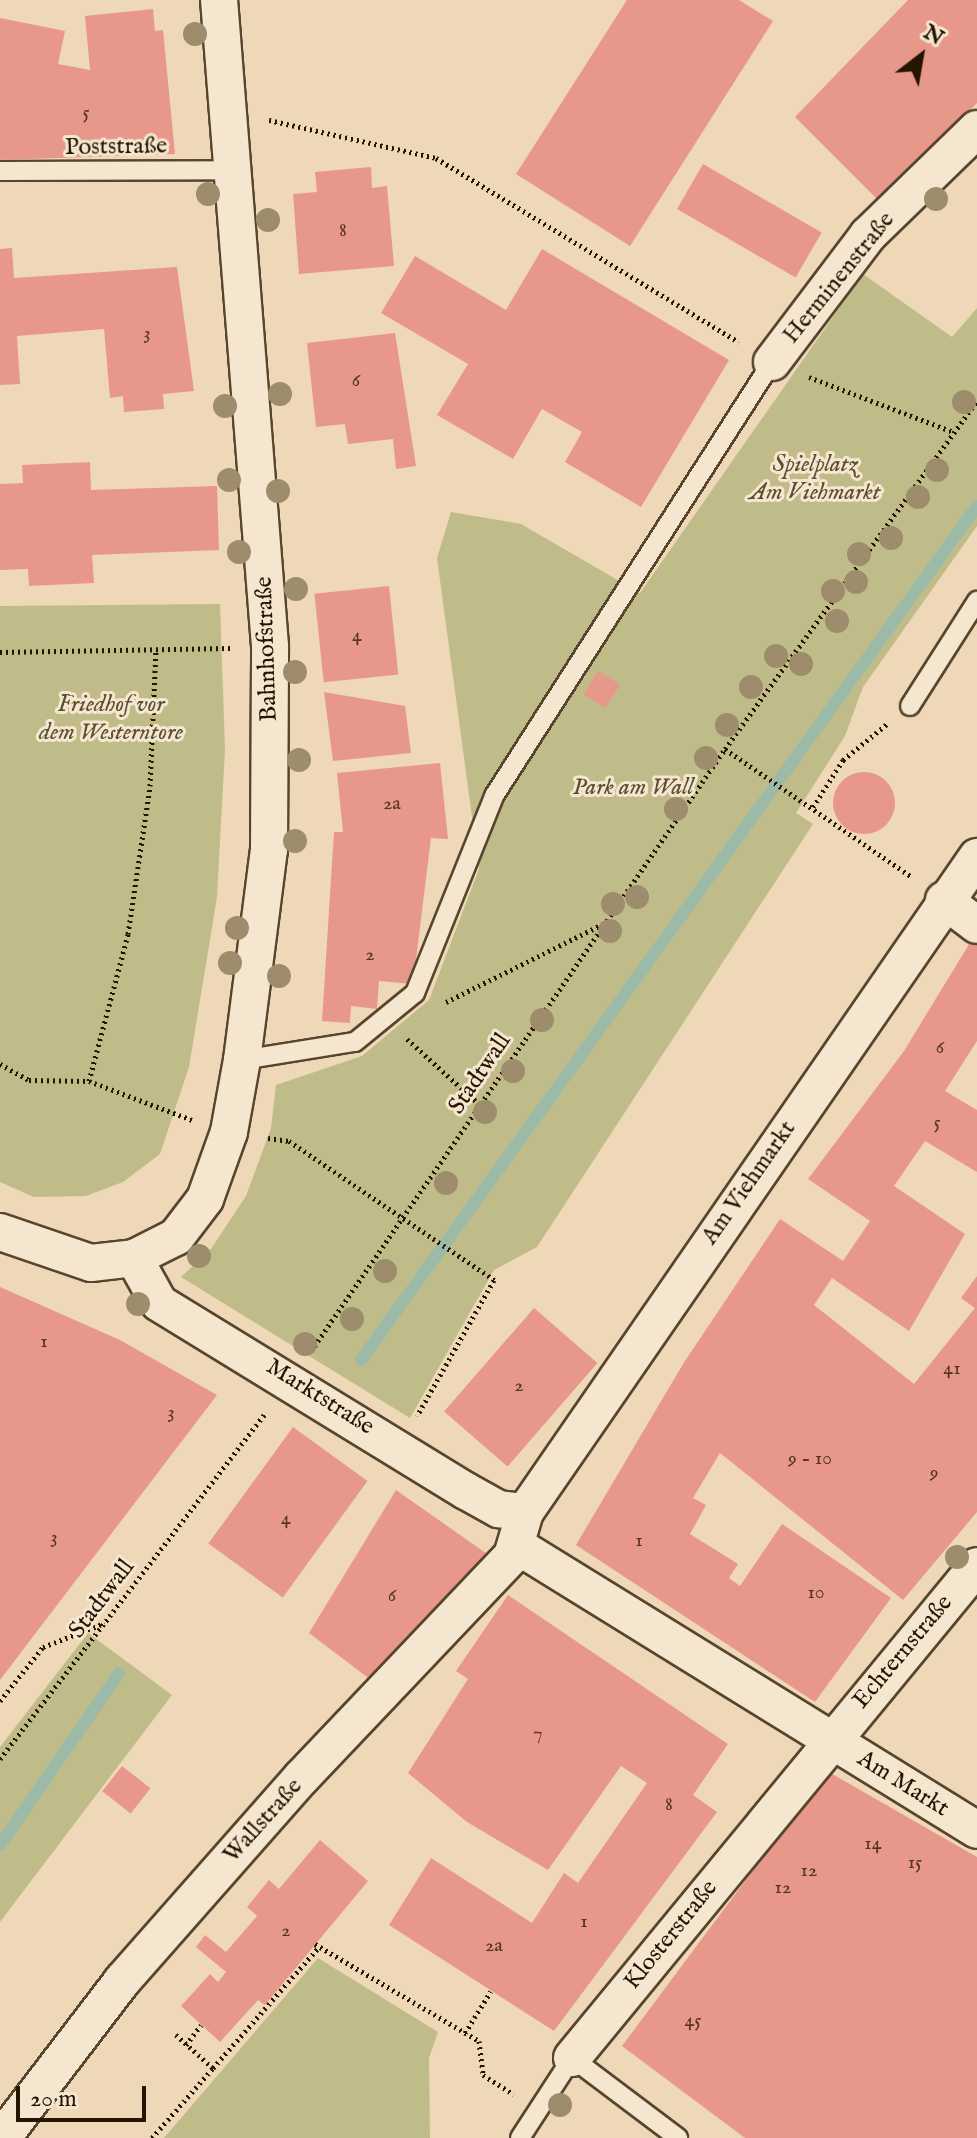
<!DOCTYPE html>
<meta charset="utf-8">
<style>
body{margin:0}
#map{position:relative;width:977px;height:2138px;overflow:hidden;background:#efd8b7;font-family:"IM FELL English",serif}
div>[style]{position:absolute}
.green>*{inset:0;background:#c0bc89}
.stream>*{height:12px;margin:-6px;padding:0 6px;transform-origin:6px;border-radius:6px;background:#9bbba8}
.building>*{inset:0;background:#e8978b;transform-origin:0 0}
.round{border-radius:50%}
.path>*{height:5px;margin-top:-2.5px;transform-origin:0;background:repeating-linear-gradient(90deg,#241400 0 2px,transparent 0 6px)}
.roads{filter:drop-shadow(2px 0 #57452e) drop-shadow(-2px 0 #57452e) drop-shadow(0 2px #57452e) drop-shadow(0 -2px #57452e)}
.lane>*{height:18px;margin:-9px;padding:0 9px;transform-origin:9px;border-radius:9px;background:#f5e6d0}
.street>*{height:36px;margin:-18px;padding:0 18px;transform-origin:18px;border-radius:18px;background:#f5e6d0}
.trees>*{width:24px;height:24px;margin:-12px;border-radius:50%;background:#9e8d6d}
span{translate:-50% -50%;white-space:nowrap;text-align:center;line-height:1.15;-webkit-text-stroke:6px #f5e6d0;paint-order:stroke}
.number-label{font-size:20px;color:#553523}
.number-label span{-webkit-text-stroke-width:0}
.street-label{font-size:24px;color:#241400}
.park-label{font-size:24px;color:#5b4f30;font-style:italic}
.north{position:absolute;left:881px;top:16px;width:80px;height:80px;-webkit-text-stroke:6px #f5e6d0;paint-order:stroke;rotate:31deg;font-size:22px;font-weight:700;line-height:32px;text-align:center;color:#241400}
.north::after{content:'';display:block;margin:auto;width:28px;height:36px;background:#241400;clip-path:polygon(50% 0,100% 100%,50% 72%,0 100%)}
.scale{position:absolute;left:16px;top:2086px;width:130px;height:36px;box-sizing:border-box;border:4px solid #241400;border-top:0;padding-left:10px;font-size:24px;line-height:28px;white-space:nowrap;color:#241400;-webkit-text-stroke:6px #f5e6d0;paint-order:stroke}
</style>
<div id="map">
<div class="green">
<div style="clip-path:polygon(863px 274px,952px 337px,977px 308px,977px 526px,863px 687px,845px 736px,796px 813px,813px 824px,537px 1247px,494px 1270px,410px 1418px,181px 1277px,211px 1249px,246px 1196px,271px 1128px,276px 1085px,362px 1056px,429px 1000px,479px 869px,437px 558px,451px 512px,521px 524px,640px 593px)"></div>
<div style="clip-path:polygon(220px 604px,225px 749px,217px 897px,189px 1067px,160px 1154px,123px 1182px,86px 1196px,34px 1197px,0 1182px,0 606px)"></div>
<div style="clip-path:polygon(88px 1633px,172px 1695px,0 1922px,0 1747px)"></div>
<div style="clip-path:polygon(318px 1958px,438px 2032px,429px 2058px,430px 2138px,164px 2138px)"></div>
</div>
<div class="stream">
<div style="left:361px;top:1360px;width:1053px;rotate:-54.2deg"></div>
<div style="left:0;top:1845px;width:209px;rotate:-55.3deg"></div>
</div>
<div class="building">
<div style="clip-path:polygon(627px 0,739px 0,773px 21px,630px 246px,516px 174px)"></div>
<div style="clip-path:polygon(908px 0,977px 0,977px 103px,879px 201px,795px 117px)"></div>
<div style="clip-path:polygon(153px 9px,155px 31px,163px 30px,175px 154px,0 160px,0 18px,65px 31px,58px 64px,90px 70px,85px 16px)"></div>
<div style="left:703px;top:164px;width:137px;height:52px;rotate:30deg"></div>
<div style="clip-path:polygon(371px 167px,372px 188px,387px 186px,394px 266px,299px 274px,293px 194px,317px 192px,315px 172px)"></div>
<div style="clip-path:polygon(12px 248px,14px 278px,177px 267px,194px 391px,163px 394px,164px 409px,124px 412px,123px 396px,110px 398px,104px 329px,17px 336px,20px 384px,0 385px,0 249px)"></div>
<div style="clip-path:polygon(542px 249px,729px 360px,641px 507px,565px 462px,582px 432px,542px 409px,513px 459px,437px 415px,468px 364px,381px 313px,415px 256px,506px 310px)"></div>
<div style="clip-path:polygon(395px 333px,416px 466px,396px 469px,393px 439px,348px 444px,345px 424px,316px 427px,307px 343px)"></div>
<div style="clip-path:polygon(90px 462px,91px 490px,217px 486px,219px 550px,92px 555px,94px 583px,29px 586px,28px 569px,0 570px,0 484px,23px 483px,22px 465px)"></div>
<div style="left:389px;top:586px;width:89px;height:75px;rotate:84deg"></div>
<div style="left:598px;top:671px;width:26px;height:27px;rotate:32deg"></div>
<div style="clip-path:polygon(324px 692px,405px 706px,411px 753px,333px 761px)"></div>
<div style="clip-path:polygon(440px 763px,448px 839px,431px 838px,413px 984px,379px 981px,377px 1009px,351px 1006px,350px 1023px,322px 1021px,334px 832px,343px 832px,337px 773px)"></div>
<div class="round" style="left:833px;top:772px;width:62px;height:62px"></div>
<div style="clip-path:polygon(971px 941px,977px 945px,977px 1041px,945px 1091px,977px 1110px,977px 1172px,925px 1141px,894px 1186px,965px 1234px,909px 1331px,832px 1278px,814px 1305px,914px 1384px,975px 1308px,961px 1298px,977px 1276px,977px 1512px,903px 1600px,720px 1453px,693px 1498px,706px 1505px,690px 1534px,738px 1564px,729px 1578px,740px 1586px,782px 1524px,891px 1598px,815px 1702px,576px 1545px,683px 1364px,780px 1219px,843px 1261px,870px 1221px,808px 1179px,904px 1051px)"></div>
<div style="clip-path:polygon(0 1287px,120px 1340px,217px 1395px,0 1680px)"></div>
<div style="left:534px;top:1308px;width:84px;height:137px;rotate:41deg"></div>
<div style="left:293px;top:1427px;width:92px;height:144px;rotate:36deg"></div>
<div style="clip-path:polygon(396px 1490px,490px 1556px,371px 1680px,309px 1633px)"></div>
<div style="clip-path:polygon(508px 1595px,728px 1744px,693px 1795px,717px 1812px,554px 2031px,389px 1925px,431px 1858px,532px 1923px,564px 1873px,578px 1883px,647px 1783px,621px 1766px,548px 1870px,467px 1822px,408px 1773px,468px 1679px,456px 1671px)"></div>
<div style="left:122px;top:1766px;width:36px;height:32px;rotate:38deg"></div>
<div style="clip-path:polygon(827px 1771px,977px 1857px,977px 2138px,745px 2138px,622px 2046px)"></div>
<div style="clip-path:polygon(320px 1840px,368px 1881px,265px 2005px,258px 2000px,220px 2042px,181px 2006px,210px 1974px,218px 1982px,226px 1972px,196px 1947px,205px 1935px,226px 1952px,257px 1916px,247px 1907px,269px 1880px,279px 1889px)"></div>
</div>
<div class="path">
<div style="left:269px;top:120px;width:171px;rotate:12.8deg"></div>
<div style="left:436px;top:158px;width:354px;rotate:31.3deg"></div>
<div style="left:809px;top:377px;width:155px;rotate:20.8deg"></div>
<div style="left:0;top:652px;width:231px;rotate:-1deg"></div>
<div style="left:725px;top:749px;width:227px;rotate:34.4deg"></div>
<div style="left:813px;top:807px;width:56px;rotate:-57.4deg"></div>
<div style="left:843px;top:760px;width:57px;rotate:-39.3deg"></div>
<div style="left:446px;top:1002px;width:178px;rotate:-26.4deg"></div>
<div style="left:407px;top:1039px;width:98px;rotate:42.1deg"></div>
<div style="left:0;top:1064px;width:33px;rotate:29deg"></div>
<div style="left:29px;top:1080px;width:60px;rotate:1deg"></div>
<div style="left:89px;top:1081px;width:110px;rotate:20.7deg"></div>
<div style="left:89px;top:1081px;width:152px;rotate:-75.1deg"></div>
<div style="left:128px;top:934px;width:150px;rotate:-81.5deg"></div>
<div style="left:150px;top:786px;width:135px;rotate:-87.5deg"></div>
<div style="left:268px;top:1138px;width:21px;rotate:8deg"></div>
<div style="left:289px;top:1141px;width:248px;rotate:34.1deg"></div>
<div style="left:494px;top:1280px;width:156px;rotate:119.5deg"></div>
<div style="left:311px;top:1351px;width:731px;rotate:-55.48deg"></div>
<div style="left:725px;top:749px;width:430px;rotate:-54.1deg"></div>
<div style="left:0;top:1701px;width:69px;rotate:-51.5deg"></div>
<div style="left:43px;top:1647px;width:66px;rotate:-21.2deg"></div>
<div style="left:0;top:1759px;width:435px;rotate:-52.5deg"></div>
<div style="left:315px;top:1944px;width:191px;rotate:30.6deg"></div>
<div style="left:479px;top:2041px;width:34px;rotate:83deg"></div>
<div style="left:483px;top:2075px;width:36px;rotate:32deg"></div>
<div style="left:465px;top:2033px;width:49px;rotate:-58.2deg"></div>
<div style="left:186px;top:2045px;width:25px;rotate:-53deg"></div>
<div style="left:213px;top:2068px;width:161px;rotate:-48.8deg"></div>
<div style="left:152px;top:2138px;width:93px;rotate:-48.9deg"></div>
<div style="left:213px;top:2068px;width:50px;rotate:-138.3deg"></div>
</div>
<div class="roads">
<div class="lane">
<div style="left:0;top:171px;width:232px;rotate:-0.2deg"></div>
<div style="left:910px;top:706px;width:125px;rotate:-57.5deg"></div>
<div style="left:242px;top:1060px;width:114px;rotate:-9.1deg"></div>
<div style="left:355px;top:1042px;width:77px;rotate:-39.2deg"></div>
<div style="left:415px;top:993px;width:212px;rotate:-68.1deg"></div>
<div style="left:494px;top:796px;width:515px;rotate:-57.36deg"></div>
<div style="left:520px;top:2138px;width:95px;rotate:-57deg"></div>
<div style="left:572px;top:2058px;width:133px;rotate:37deg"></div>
</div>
<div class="street">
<div style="left:772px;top:362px;width:159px;rotate:-52.9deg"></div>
<div style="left:868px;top:235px;width:152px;rotate:-44.2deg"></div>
<div style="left:944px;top:900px;width:41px;rotate:37.1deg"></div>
<div style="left:0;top:1232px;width:96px;rotate:18.8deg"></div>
<div style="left:91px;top:1263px;width:43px;rotate:-6.6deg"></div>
<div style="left:134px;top:1258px;width:47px;rotate:-26.6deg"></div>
<div style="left:176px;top:1237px;width:48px;rotate:-52.7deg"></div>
<div style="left:205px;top:1199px;width:71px;rotate:-70.3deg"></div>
<div style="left:229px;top:1132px;width:73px;rotate:-79.8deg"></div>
<div style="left:242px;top:1060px;width:212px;rotate:-82.7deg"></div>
<div style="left:269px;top:850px;width:204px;rotate:-89.7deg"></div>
<div style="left:270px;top:646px;width:648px;rotate:-94.51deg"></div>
<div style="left:134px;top:1258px;width:51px;rotate:60.9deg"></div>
<div style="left:159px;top:1303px;width:360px;rotate:31.5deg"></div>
<div style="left:466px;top:1491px;width:38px;rotate:29deg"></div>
<div style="left:499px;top:1509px;width:26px;rotate:7deg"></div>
<div style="left:525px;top:1512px;width:796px;rotate:-55.39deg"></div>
<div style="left:519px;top:1547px;width:538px;rotate:31.71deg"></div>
<div style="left:572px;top:2058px;width:637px;rotate:-50.54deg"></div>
<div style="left:2px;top:2138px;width:198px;rotate:-52.6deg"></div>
<div style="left:122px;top:1981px;width:271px;rotate:-48.6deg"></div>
<div style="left:301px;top:1778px;width:306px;rotate:-46.5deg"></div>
<div style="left:512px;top:1556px;width:46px;rotate:-73.5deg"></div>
</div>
</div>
<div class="trees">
<div style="left:195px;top:34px"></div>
<div style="left:208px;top:194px"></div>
<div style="left:936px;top:199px"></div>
<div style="left:268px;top:220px"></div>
<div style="left:280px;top:394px"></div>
<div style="left:964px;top:402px"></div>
<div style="left:225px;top:406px"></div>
<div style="left:937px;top:470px"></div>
<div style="left:229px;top:480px"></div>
<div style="left:278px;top:491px"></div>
<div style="left:918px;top:497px"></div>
<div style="left:891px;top:538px"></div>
<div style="left:239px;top:552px"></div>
<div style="left:859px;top:554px"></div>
<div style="left:856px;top:582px"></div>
<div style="left:296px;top:589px"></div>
<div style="left:833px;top:591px"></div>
<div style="left:837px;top:621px"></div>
<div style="left:776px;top:656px"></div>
<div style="left:801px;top:664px"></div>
<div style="left:295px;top:672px"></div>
<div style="left:751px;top:687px"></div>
<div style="left:727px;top:725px"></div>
<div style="left:706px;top:758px"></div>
<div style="left:299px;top:760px"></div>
<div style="left:676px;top:809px"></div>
<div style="left:295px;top:841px"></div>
<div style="left:637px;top:897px"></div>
<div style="left:613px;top:904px"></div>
<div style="left:237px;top:928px"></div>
<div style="left:610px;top:931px"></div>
<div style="left:230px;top:963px"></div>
<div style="left:279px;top:976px"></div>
<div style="left:542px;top:1020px"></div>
<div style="left:513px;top:1071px"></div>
<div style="left:485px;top:1112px"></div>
<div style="left:446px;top:1183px"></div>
<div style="left:199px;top:1256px"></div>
<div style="left:385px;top:1271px"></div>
<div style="left:138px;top:1304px"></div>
<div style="left:352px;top:1319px"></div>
<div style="left:305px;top:1344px"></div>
<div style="left:957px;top:1557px"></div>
<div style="left:560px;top:2105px"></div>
</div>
<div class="number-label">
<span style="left:86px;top:112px">5</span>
<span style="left:343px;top:230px">8</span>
<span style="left:147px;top:333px">3</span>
<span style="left:356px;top:380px">6</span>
<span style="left:357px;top:635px">4</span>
<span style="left:392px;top:803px">2a</span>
<span style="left:370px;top:954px">2</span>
<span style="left:940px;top:1047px">6</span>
<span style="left:937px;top:1122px">5</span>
<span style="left:44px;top:1341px">1</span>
<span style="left:952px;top:1368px">41</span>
<span style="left:519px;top:1385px">2</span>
<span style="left:171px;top:1412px">3</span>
<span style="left:810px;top:1458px">9 - 10</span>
<span style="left:934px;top:1472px">9</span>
<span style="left:286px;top:1518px">4</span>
<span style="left:54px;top:1537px">3</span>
<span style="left:639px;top:1540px">1</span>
<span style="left:816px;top:1592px">10</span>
<span style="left:392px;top:1595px">6</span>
<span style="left:538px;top:1733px">7</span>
<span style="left:669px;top:1804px">8</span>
<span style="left:873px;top:1843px">14</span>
<span style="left:915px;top:1862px">15</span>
<span style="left:809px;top:1870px">12</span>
<span style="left:783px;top:1887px">12</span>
<span style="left:584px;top:1921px">1</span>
<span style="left:286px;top:1930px">2</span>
<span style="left:494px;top:1945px">2a</span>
<span style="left:693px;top:2020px">45</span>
</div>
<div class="street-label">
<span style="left:116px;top:147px;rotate:-1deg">Poststraße</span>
<span style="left:839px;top:278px;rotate:-51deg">Herminenstraße</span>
<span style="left:267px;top:649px;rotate:-92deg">Bahnhofstraße</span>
<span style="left:480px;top:1074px;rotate:-56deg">Stadtwall</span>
<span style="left:749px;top:1183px;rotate:-55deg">Am Viehmarkt</span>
<span style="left:320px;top:1397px;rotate:32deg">Marktstraße</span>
<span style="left:102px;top:1599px;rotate:-53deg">Stadtwall</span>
<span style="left:903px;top:1652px;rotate:-50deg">Echternstraße</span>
<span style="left:903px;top:1784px;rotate:32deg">Am Markt</span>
<span style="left:263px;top:1821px;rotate:-48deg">Wallstraße</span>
<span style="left:671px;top:1935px;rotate:-51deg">Klosterstraße</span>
</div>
<div class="park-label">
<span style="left:815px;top:479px">Spielplatz<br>Am Viehmarkt</span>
<span style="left:111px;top:719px">Friedhof vor<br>dem Westerntore</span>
<span style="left:633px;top:788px">Park am Wall</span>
</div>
<div class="north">N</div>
<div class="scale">20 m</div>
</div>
